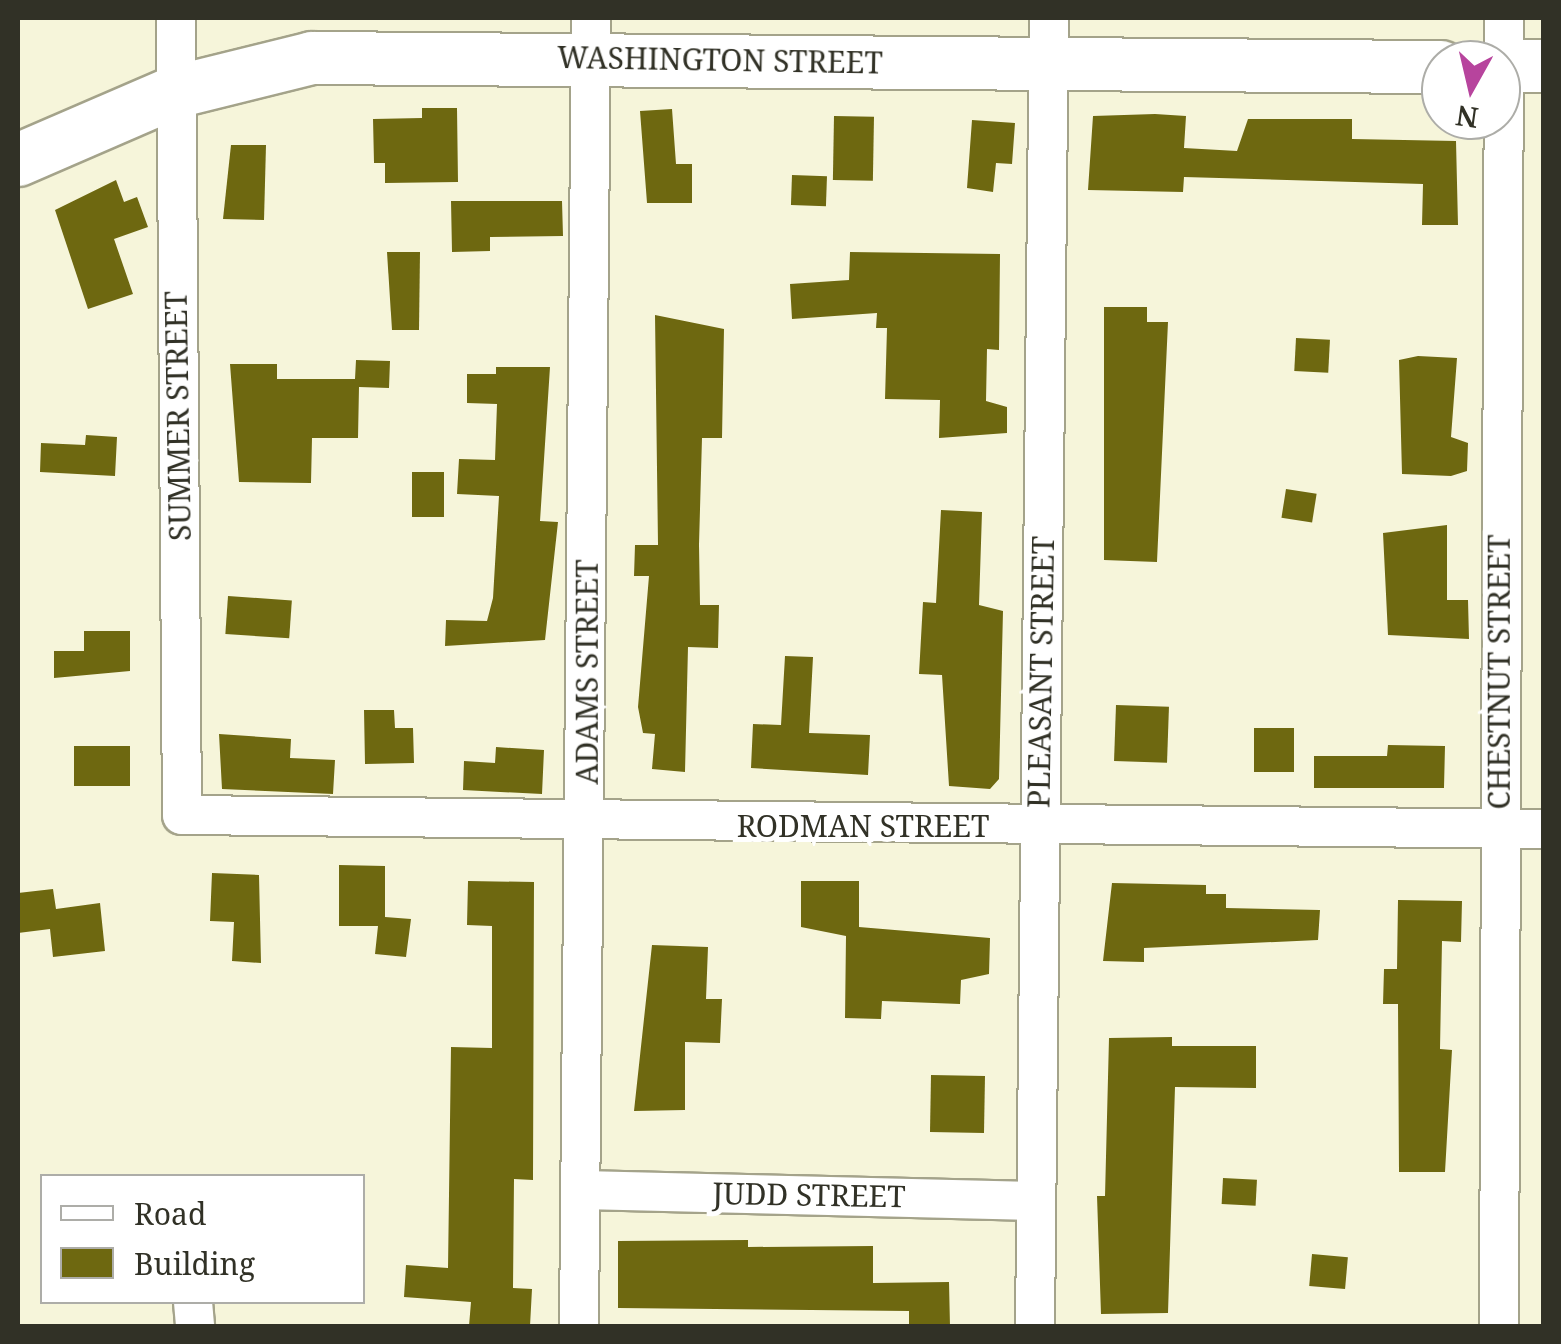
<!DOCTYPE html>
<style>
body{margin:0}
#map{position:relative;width:1561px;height:1344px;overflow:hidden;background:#f6f5da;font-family:"Noto Serif",serif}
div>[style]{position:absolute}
.building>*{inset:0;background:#6e6810;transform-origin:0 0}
.roads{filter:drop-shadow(2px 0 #a4a38a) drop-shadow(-2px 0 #a4a38a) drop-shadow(0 2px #a4a38a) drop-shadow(0 -2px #a4a38a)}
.minor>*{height:38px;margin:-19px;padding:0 19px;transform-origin:19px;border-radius:19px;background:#fff}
.secondary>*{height:52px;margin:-26px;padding:0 26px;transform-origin:26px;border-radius:26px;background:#fff}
span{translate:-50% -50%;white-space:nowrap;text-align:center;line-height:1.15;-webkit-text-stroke:10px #fff;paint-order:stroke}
.street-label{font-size:30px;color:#313126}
.frame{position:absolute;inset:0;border:20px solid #313126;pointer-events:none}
.legend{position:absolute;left:40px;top:1174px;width:325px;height:130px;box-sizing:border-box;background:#fff;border:2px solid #adada8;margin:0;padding:12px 18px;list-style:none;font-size:30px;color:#313126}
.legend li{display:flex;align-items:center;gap:20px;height:50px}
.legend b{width:50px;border:2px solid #adada8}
.north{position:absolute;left:1421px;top:40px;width:100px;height:100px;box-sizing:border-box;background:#fff;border:2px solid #adada8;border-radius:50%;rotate:188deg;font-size:28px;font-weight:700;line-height:40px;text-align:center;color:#313126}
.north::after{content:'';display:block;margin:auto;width:35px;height:45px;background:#b7449d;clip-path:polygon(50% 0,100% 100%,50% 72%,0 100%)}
</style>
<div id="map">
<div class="building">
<div style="clip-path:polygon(422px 108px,457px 108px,458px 182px,385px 183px,385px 163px,374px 163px,373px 119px,422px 118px)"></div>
<div style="clip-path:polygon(672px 109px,676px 164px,692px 164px,692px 203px,647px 203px,640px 111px)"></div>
<div style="clip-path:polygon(1155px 114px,1186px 116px,1184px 148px,1237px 151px,1248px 119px,1352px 119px,1352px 139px,1456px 141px,1458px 225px,1422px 225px,1423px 184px,1184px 177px,1183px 192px,1088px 190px,1093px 116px)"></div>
<div style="left:834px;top:116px;width:40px;height:64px;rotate:1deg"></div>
<div style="clip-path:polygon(972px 120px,1015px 123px,1012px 164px,996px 163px,993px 192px,967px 188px)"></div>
<div style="clip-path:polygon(231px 145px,266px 145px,264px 220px,223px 219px)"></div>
<div style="left:792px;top:175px;width:35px;height:30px;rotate:2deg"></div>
<div style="clip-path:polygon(116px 180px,124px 202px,137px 197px,148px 227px,114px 239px,133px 294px,88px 309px,55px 210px)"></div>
<div style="clip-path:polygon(451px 201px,562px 201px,563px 236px,490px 237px,490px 251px,452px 252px)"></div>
<div style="clip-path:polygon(387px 252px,420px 252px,419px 330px,392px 330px)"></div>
<div style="clip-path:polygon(850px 252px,1000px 254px,999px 350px,987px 349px,986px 401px,1007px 407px,1007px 433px,939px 438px,940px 400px,885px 399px,887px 328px,876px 328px,877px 313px,792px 319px,790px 284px,849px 280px)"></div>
<div style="clip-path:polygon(1104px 307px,1147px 307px,1147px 322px,1168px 322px,1157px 562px,1104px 560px)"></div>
<div style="clip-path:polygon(655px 315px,724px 329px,722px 438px,702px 438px,699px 545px,700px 605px,719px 605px,718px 648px,688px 647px,685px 772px,652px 769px,655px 734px,643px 733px,638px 707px,649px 576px,634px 576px,635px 545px,658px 545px)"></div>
<div style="left:1296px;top:338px;width:34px;height:33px;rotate:3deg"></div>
<div style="clip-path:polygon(1418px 356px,1457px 358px,1451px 437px,1468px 443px,1467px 471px,1451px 476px,1402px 474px,1399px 360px)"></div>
<div style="clip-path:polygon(356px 360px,390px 361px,389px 388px,359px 387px,358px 438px,312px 438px,311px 483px,239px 482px,230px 364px,277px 364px,277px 379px,355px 379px)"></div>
<div style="clip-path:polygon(496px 367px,550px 367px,540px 521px,558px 522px,545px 640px,445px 646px,446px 620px,487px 621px,493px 598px,499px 496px,457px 494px,459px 459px,495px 460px,497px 404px,467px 403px,467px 374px,496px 374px)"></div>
<div style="clip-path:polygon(86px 435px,117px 437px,115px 476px,40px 472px,41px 443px,85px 445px)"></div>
<div style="left:412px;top:472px;width:32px;height:45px"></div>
<div style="left:1286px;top:489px;width:31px;height:29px;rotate:9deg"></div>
<div style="clip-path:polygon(941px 510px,982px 512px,979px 605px,1003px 611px,999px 779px,990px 789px,949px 786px,942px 675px,919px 674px,923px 602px,936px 603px)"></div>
<div style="clip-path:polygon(1447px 525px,1447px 600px,1468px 600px,1469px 639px,1388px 635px,1383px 533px)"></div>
<div style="left:228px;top:596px;width:64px;height:38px;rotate:4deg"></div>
<div style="clip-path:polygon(84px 631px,130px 631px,130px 671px,54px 678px,54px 651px,84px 651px)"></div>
<div style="clip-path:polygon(785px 656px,813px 657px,809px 733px,870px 735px,868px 775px,751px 768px,753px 724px,781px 725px)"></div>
<div style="left:1116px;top:705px;width:53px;height:56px;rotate:2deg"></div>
<div style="clip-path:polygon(364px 710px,394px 710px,395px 728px,413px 728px,414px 763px,365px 764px)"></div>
<div style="left:1254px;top:728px;width:40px;height:44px"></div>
<div style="clip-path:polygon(219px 734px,291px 739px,290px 758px,335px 760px,333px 794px,222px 789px)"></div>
<div style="clip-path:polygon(1388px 745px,1445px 746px,1444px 788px,1314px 788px,1314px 756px,1387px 756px)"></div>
<div style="left:74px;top:746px;width:56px;height:40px"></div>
<div style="clip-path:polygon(496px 747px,544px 750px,542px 794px,463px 790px,464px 761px,495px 763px)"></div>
<div style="clip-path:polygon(339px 865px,385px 866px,385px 917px,411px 919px,406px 957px,375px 954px,378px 926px,339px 926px)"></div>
<div style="clip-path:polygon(212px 873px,259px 875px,261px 963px,232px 961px,234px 922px,210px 921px)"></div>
<div style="clip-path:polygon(468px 881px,534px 882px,533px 1180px,514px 1179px,513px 1288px,532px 1289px,530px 1326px,469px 1326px,471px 1302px,404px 1297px,406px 1265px,448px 1268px,451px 1047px,492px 1048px,492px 926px,467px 925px)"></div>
<div style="clip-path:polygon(801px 881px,859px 881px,859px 927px,990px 938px,989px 974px,961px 980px,960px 1004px,882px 1001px,881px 1019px,845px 1018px,846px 936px,801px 927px)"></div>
<div style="clip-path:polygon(1112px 883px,1206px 885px,1206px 894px,1226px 894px,1226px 908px,1320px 910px,1318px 940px,1144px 948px,1144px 962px,1103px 961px)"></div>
<div style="clip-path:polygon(53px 889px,56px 909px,100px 903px,105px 951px,53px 957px,50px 929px,18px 933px,18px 893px)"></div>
<div style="clip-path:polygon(1398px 900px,1462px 901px,1461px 942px,1442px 941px,1440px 1049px,1452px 1050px,1445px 1172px,1399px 1172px,1398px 1004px,1383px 1004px,1384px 969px,1397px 969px)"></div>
<div style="clip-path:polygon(652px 945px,708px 947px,706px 999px,722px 999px,720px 1043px,685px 1042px,685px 1110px,634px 1111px)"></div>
<div style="clip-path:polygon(1172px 1037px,1172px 1046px,1256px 1046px,1256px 1088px,1175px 1087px,1168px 1313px,1101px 1314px,1097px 1196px,1105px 1196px,1109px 1038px)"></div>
<div style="left:931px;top:1075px;width:54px;height:57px;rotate:1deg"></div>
<div style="left:1223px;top:1178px;width:34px;height:26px;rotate:3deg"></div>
<div style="clip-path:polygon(748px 1240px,748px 1247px,873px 1246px,873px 1283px,949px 1282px,950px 1326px,909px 1326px,909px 1311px,618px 1308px,618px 1241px)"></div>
<div style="left:1312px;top:1254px;width:36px;height:32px;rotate:5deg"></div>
</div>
<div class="roads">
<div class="minor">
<div style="left:176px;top:18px;width:797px;rotate:89.57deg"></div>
<div style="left:182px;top:815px;width:1362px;rotate:0.59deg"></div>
<div style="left:581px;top:1190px;width:455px;rotate:1.4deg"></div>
<div style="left:193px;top:1302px;width:24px;rotate:85deg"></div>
<div style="left:579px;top:1326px;width:1308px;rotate:-89.47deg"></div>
<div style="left:1035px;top:1326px;width:1308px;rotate:-89.39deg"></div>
<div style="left:1499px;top:1326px;width:1308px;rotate:-89.78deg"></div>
</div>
<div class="secondary">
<div style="left:1501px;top:66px;width:43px"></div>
<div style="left:18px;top:160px;width:171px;rotate:-23.4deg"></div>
<div style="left:175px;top:92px;width:141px;rotate:-13.9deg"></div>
<div style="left:312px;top:58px;width:1129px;rotate:0.46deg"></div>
</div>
</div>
<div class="street-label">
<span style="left:720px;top:60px;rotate:1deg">WASHINGTON STREET</span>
<span style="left:178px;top:416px;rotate:-91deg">SUMMER STREET</span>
<span style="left:587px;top:672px;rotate:-90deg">ADAMS STREET</span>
<span style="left:1041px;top:672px;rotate:-89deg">PLEASANT STREET</span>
<span style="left:1499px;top:672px;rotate:-90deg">CHESTNUT STREET</span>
<span style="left:863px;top:826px">RODMAN STREET</span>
<span style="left:809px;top:1195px;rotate:1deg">JUDD STREET</span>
</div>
<div class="frame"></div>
<ul class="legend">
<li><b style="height:12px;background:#fff"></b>Road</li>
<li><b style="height:28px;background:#6e6810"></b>Building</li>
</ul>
<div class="north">N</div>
</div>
